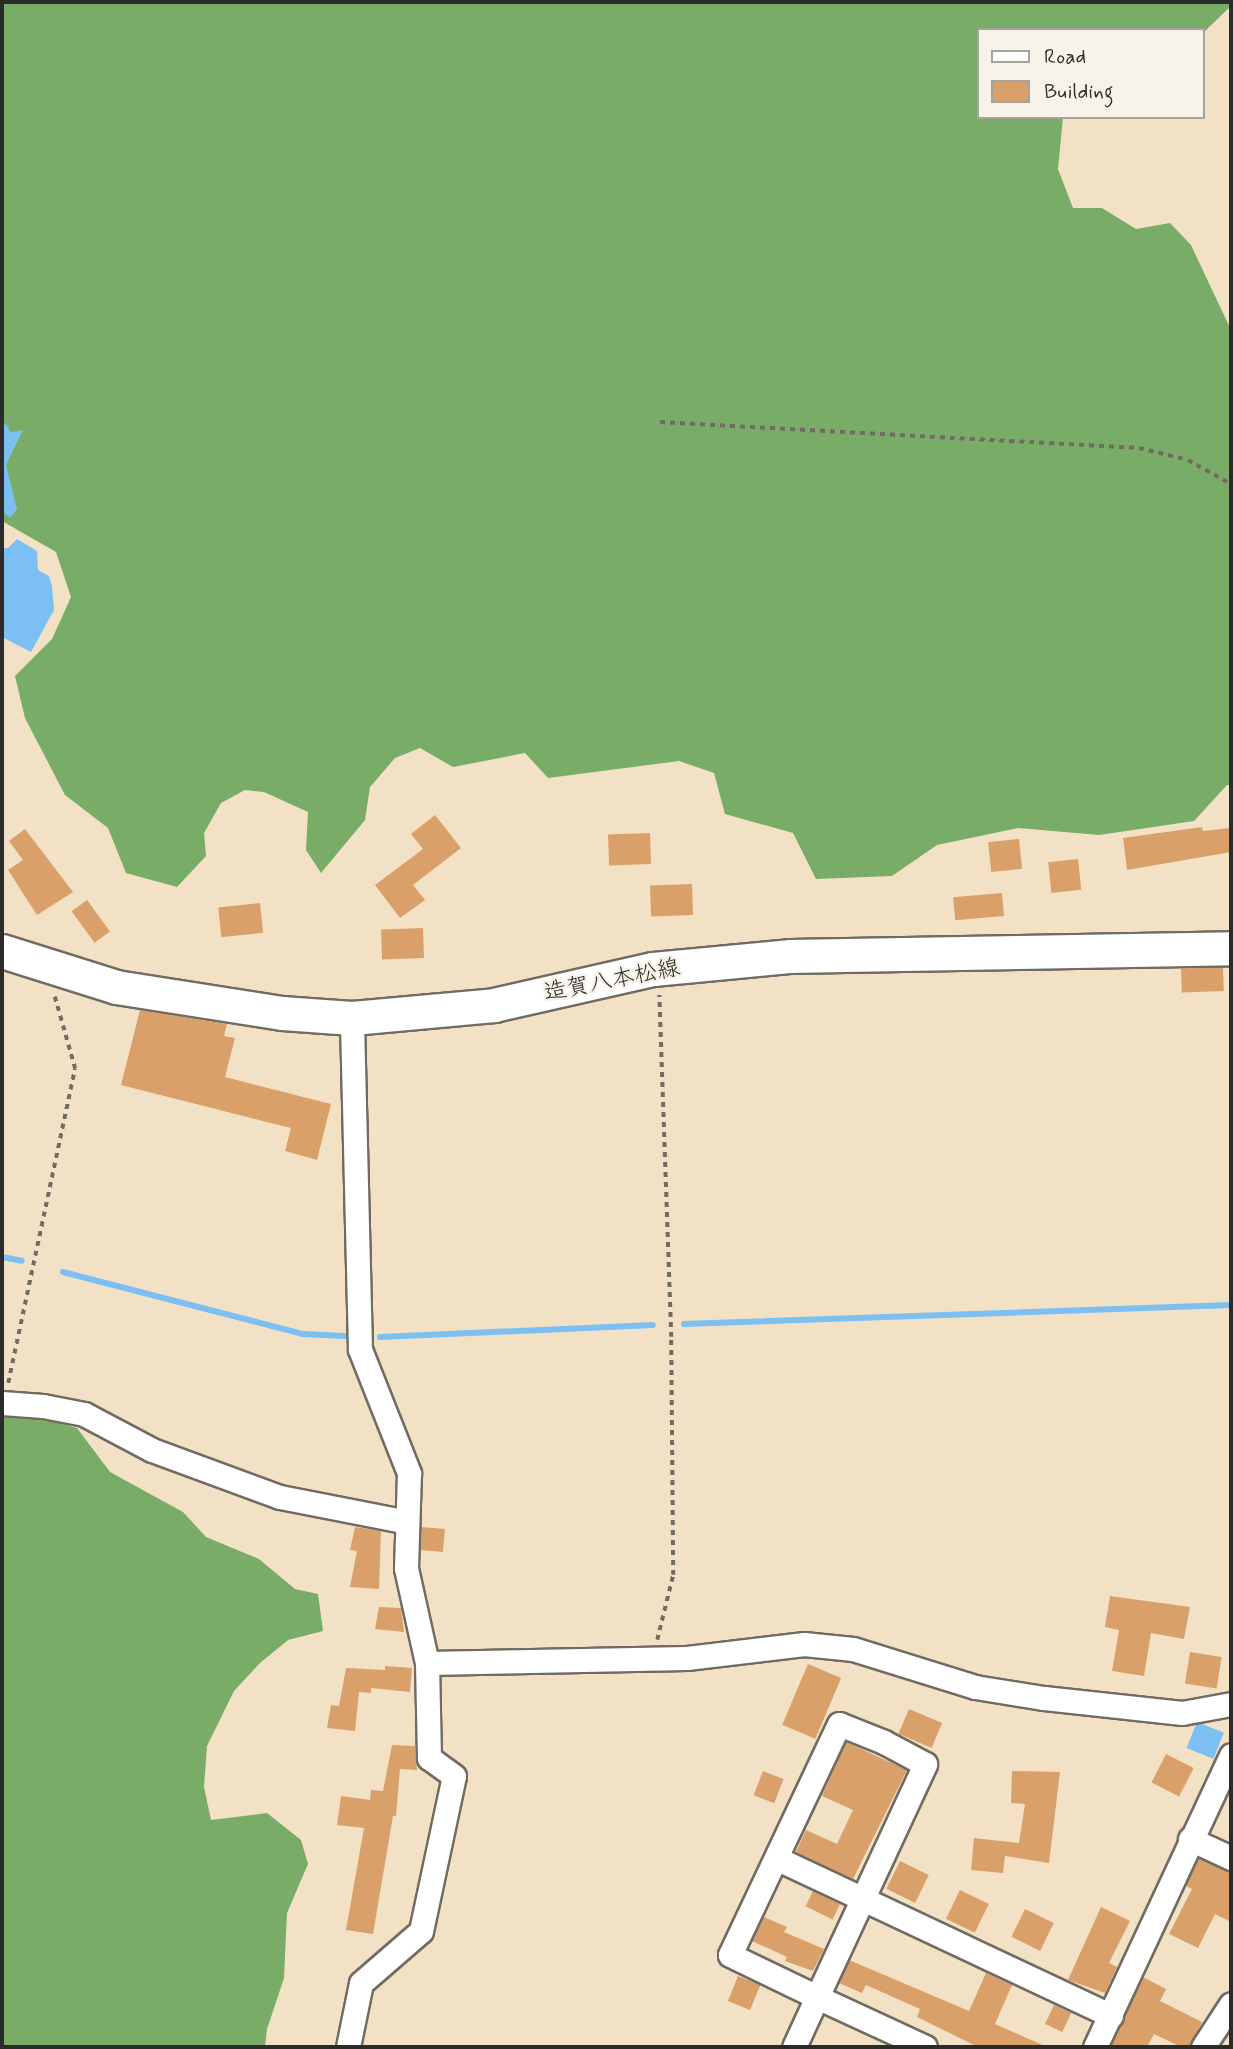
<!DOCTYPE html>
<meta charset="utf-8">
<style>
body{margin:0}
#map{position:relative;width:1233px;height:2049px;overflow:hidden;background:#f3e1c6;font-family:Mynerve,"Klee One",sans-serif}
div>[style]{position:absolute}
.forest>*{inset:0;background:#78ac67}
.water>*{inset:0;background:#7cbff2;transform-origin:0 0}
.stream>*{height:6px;margin:-3px;padding:0 3px;transform-origin:3px;border-radius:3px;background:#7cbff2}
.building>*{inset:0;background:#daa069;transform-origin:0 0}
.path>*{height:3.5px;margin-top:-1.75px;transform-origin:0;background:repeating-linear-gradient(90deg,#716b61 0 5px,transparent 0 10px)}
.roads{filter:drop-shadow(2px 0 #716b61) drop-shadow(-2px 0 #716b61) drop-shadow(0 2px #716b61) drop-shadow(0 -2px #716b61)}
.street>*{height:23px;margin:-11.5px;padding:0 11.5px;transform-origin:11.5px;border-radius:11.5px;background:#fff}
.secondary>*{height:33px;margin:-16.5px;padding:0 16.5px;transform-origin:16.5px;border-radius:16.5px;background:#fff}
span{translate:-50% -50%;white-space:nowrap;text-align:center;line-height:1.15;-webkit-text-stroke:5px #f7f3e8;paint-order:stroke}
.street-label{font-size:23px;color:#2b2b2b}
.frame{position:absolute;inset:0;border:4px solid #2b2b2b;pointer-events:none}
.legend{position:absolute;left:977px;top:28px;width:228px;height:91px;box-sizing:border-box;background:#f7f3e8;border:2px solid #a5a39c;margin:0;padding:9px 12px;list-style:none;font-size:21px;color:#2b2b2b}
.legend li{display:flex;align-items:center;gap:14px;height:35px}
.legend b{width:35px;border:2px solid #a5a39c}
</style>
<div id="map">
<div class="forest">
<div style="clip-path:polygon(2px 2px,1231px 2px,1231px 6px,1203px 33px,1203px 30px,979px 30px,979px 117px,1063px 117px,1058px 169px,1073px 208px,1102px 208px,1136px 229px,1170px 223px,1191px 245px,1231px 330px,1231px 785px,1227px 785px,1194px 821px,1099px 835px,1018px 828px,937px 845px,892px 876px,816px 879px,793px 833px,725px 814px,714px 773px,679px 761px,548px 778px,525px 753px,453px 767px,420px 748px,395px 758px,370px 787px,365px 820px,321px 873px,306px 850px,308px 812px,264px 792px,245px 790px,221px 803px,204px 833px,206px 856px,177px 887px,126px 873px,108px 828px,65px 795px,25px 718px,15px 676px,52px 639px,71px 597px,56px 552px,2px 521px)"></div>
<div style="clip-path:polygon(5px 1414px,42px 1418px,77px 1428px,110px 1472px,183px 1512px,206px 1537px,259px 1559px,295px 1589px,318px 1594px,323px 1631px,288px 1640px,260px 1663px,234px 1691px,207px 1746px,204px 1787px,211px 1820px,267px 1813px,301px 1840px,308px 1864px,287px 1913px,284px 1978px,267px 2029px,265px 2047px,2px 2047px,2px 1415px)"></div>
</div>
<div class="water">
<div style="clip-path:polygon(5px 423px,11px 432px,23px 430px,6px 465px,17px 509px,10px 518px,2px 511px,2px 430px)"></div>
<div style="clip-path:polygon(17px 539px,37px 551px,38px 570px,49px 576px,52px 586px,54px 610px,31px 652px,2px 637px,2px 548px,8px 548px)"></div>
<div style="left:1197px;top:1722px;width:29px;height:28px;rotate:22deg"></div>
</div>
<div class="stream">
<div style="left:2px;top:1257px;width:20px;rotate:11deg"></div>
<div style="left:63px;top:1272px;width:248px;rotate:14.5deg"></div>
<div style="left:303px;top:1334px;width:41px;rotate:2.8deg"></div>
<div style="left:684px;top:1324px;width:547px;rotate:-1.99deg"></div>
<div style="left:380px;top:1337px;width:273px;rotate:-2.5deg"></div>
</div>
<div class="building">
<div style="clip-path:polygon(435px 815px,461px 848px,413px 885px,425px 900px,400px 918px,375px 885px,423px 849px,411px 834px)"></div>
<div style="clip-path:polygon(1202px 827px,1203px 831px,1231px 828px,1231px 852px,1127px 870px,1123px 838px)"></div>
<div style="clip-path:polygon(25px 829px,73px 892px,37px 915px,8px 870px,23px 860px,9px 841px)"></div>
<div style="left:650px;top:833px;width:31px;height:42px;rotate:88deg"></div>
<div style="left:1019px;top:839px;width:30px;height:31px;rotate:84deg"></div>
<div style="left:1078px;top:859px;width:31px;height:30px;rotate:84deg"></div>
<div style="left:692px;top:884px;width:31px;height:42px;rotate:88deg"></div>
<div style="left:1002px;top:893px;width:23px;height:49px;rotate:85deg"></div>
<div style="left:87px;top:900px;width:39px;height:19px;rotate:54deg"></div>
<div style="left:260px;top:903px;width:30px;height:42px;rotate:84deg"></div>
<div style="left:423px;top:928px;width:30px;height:42px;rotate:88deg"></div>
<div style="left:1223px;top:967px;width:24px;height:42px;rotate:88deg"></div>
<div style="clip-path:polygon(140px 1010px,227px 1024px,224px 1036px,235px 1038px,225px 1077px,331px 1104px,317px 1160px,285px 1151px,291px 1128px,121px 1085px)"></div>
<div style="clip-path:polygon(355px 1527px,381px 1531px,379px 1589px,350px 1587px,357px 1551px,350px 1550px)"></div>
<div style="left:421px;top:1527px;width:24px;height:23px;rotate:5deg"></div>
<div style="clip-path:polygon(1110px 1596px,1190px 1607px,1184px 1639px,1151px 1633px,1144px 1676px,1112px 1671px,1119px 1630px,1105px 1627px)"></div>
<div style="clip-path:polygon(379px 1607px,401px 1608px,404px 1632px,375px 1629px)"></div>
<div style="left:1190px;top:1652px;width:32px;height:32px;rotate:9deg"></div>
<div style="left:808px;top:1664px;width:36px;height:66px;rotate:23deg"></div>
<div style="clip-path:polygon(385px 1666px,412px 1668px,410px 1692px,371px 1688px,371px 1693px,359px 1692px,355px 1731px,327px 1728px,331px 1705px,339px 1706px,346px 1668px,385px 1670px)"></div>
<div style="left:909px;top:1709px;width:36px;height:27px;rotate:23deg"></div>
<div style="clip-path:polygon(846px 1742px,907px 1770px,853px 1879px,796px 1852px,806px 1830px,837px 1844px,853px 1810px,822px 1796px)"></div>
<div style="clip-path:polygon(392px 1745px,415px 1746px,417px 1770px,400px 1769px,396px 1816px,393px 1816px,373px 1934px,346px 1930px,364px 1828px,337px 1825px,341px 1796px,370px 1800px,371px 1790px,383px 1791px)"></div>
<div style="left:1166px;top:1754px;width:31px;height:32px;rotate:27deg"></div>
<div style="left:763px;top:1771px;width:22px;height:26px;rotate:21deg"></div>
<div style="clip-path:polygon(1012px 1771px,1060px 1772px,1049px 1863px,1005px 1856px,1003px 1873px,971px 1870px,974px 1838px,1019px 1843px,1025px 1804px,1011px 1803px)"></div>
<div style="clip-path:polygon(1198px 1858px,1231px 1872px,1231px 1922px,1215px 1914px,1198px 1948px,1169px 1934px,1192px 1889px,1186px 1886px)"></div>
<div style="left:900px;top:1861px;width:32px;height:31px;rotate:26deg"></div>
<div style="left:960px;top:1890px;width:32px;height:32px;rotate:26deg"></div>
<div style="left:813px;top:1891px;width:30px;height:17px;rotate:26deg"></div>
<div style="clip-path:polygon(1101px 1907px,1130px 1921px,1109px 1963px,1117px 1967px,1105px 1993px,1068px 1980px)"></div>
<div style="left:1025px;top:1909px;width:32px;height:31px;rotate:26deg"></div>
<div style="clip-path:polygon(764px 1917px,787px 1927px,784px 1932px,824px 1949px,813px 1971px,785px 1961px,787px 1957px,752px 1941px)"></div>
<div style="clip-path:polygon(849px 1960px,969px 2011px,986px 1973px,1012px 1985px,995px 2024px,1047px 2047px,978px 2047px,917px 2017px,920px 2009px,866px 1985px,862px 1993px,839px 1983px)"></div>
<div style="left:738px;top:1976px;width:24px;height:27px;rotate:22deg"></div>
<div style="clip-path:polygon(1143px 1977px,1166px 1989px,1160px 2001px,1202px 2022px,1189px 2047px,1181px 2047px,1154px 2034px,1147px 2047px,1111px 2047px)"></div>
<div style="left:1054px;top:2005px;width:19px;height:21px;rotate:25deg"></div>
</div>
<div class="path">
<div style="left:660px;top:422px;width:480px;rotate:3.1deg"></div>
<div style="left:1139px;top:448px;width:50px;rotate:13.8deg"></div>
<div style="left:1188px;top:460px;width:49px;rotate:29.2deg"></div>
<div style="left:8px;top:1383px;width:321px;rotate:-78deg"></div>
<div style="left:75px;top:1069px;width:77px;rotate:-105.8deg"></div>
<div style="left:657px;top:1640px;width:67px;rotate:-76.2deg"></div>
<div style="left:673px;top:1575px;width:238px;rotate:-90.5deg"></div>
<div style="left:671px;top:1337px;width:342px;rotate:-92deg"></div>
</div>
<div class="roads">
<div class="street">
<div style="left:2px;top:1403px;width:41px;rotate:4.2deg"></div>
<div style="left:43px;top:1406px;width:42px;rotate:11deg"></div>
<div style="left:84px;top:1414px;width:77px;rotate:27.9deg"></div>
<div style="left:152px;top:1450px;width:136px;rotate:20.2deg"></div>
<div style="left:280px;top:1497px;width:129px;rotate:11.1deg"></div>
<div style="left:427px;top:1663px;width:260px;rotate:-1.1deg"></div>
<div style="left:687px;top:1658px;width:118px;rotate:-6.8deg"></div>
<div style="left:804px;top:1644px;width:49px;rotate:5.8deg"></div>
<div style="left:853px;top:1649px;width:128px;rotate:17.3deg"></div>
<div style="left:975px;top:1687px;width:70px;rotate:9.1deg"></div>
<div style="left:1044px;top:1698px;width:139px;rotate:6.2deg"></div>
<div style="left:1182px;top:1713px;width:50px;rotate:-10.4deg"></div>
<div style="left:1190px;top:1839px;width:45px;rotate:24.9deg"></div>
<div style="left:778px;top:1859px;width:368px;rotate:25.2deg"></div>
<div style="left:348px;top:2047px;width:65px;rotate:-78.5deg"></div>
<div style="left:361px;top:1983px;width:79px;rotate:-40.9deg"></div>
<div style="left:421px;top:1931px;width:158px;rotate:-78deg"></div>
<div style="left:454px;top:1776px;width:31px;rotate:-144deg"></div>
<div style="left:429px;top:1758px;width:95px;rotate:-91.2deg"></div>
<div style="left:427px;top:1663px;width:97px;rotate:-102.5deg"></div>
<div style="left:406px;top:1568px;width:95px;rotate:-88.2deg"></div>
<div style="left:409px;top:1473px;width:133px;rotate:-111.6deg"></div>
<div style="left:360px;top:1349px;width:331px;rotate:-91.4deg"></div>
<div style="left:794px;top:2047px;width:55px;rotate:-65.3deg"></div>
<div style="left:817px;top:1997px;width:257px;rotate:-65.1deg"></div>
<div style="left:925px;top:1764px;width:47px;rotate:-151.8deg"></div>
<div style="left:884px;top:1742px;width:48px;rotate:-158.2deg"></div>
<div style="left:839px;top:1724px;width:255px;rotate:115.3deg"></div>
<div style="left:730px;top:1955px;width:97px;rotate:25.8deg"></div>
<div style="left:817px;top:1997px;width:119px;rotate:24.8deg"></div>
<div style="left:1095px;top:2047px;width:322px;rotate:-65deg"></div>
<div style="left:1203px;top:2047px;width:51px;rotate:-56.9deg"></div>
</div>
<div class="secondary">
<div style="left:2px;top:951px;width:120px;rotate:17.5deg"></div>
<div style="left:116px;top:987px;width:168px;rotate:8.9deg"></div>
<div style="left:282px;top:1013px;width:70px;rotate:4.1deg"></div>
<div style="left:352px;top:1018px;width:143px;rotate:-5.2deg"></div>
<div style="left:494px;top:1005px;width:163px;rotate:-12.8deg"></div>
<div style="left:653px;top:969px;width:139px;rotate:-5.4deg"></div>
<div style="left:791px;top:956px;width:440px;rotate:-1deg"></div>
</div>
</div>
<div class="street-label">
<span style="left:612px;top:981px;rotate:-11deg">造賀八本松線</span>
</div>
<div class="frame"></div>
<ul class="legend">
<li><b style="height:9px;background:#fff"></b>Road</li>
<li><b style="height:19px;background:#daa069"></b>Building</li>
</ul>
</div>
